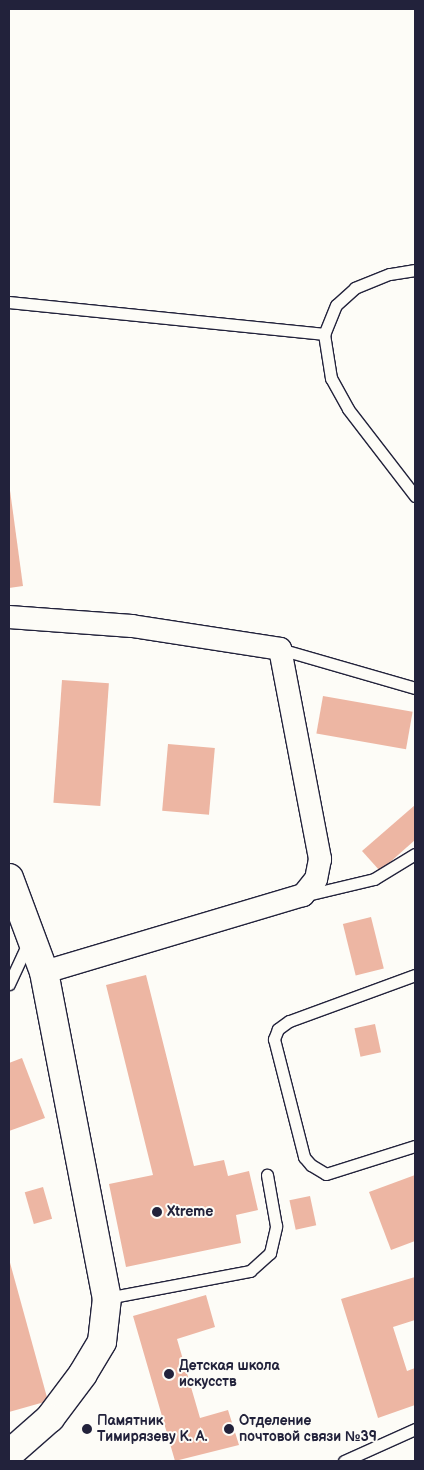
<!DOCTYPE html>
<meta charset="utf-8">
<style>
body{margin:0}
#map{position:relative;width:424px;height:1470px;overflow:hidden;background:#fdfcf7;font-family:"Balsamiq Sans",sans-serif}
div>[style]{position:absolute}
.building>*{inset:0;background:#edb6a3;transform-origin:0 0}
.roads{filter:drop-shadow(1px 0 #22223b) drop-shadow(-1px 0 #22223b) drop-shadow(0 1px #22223b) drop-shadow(0 -1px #22223b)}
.service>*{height:11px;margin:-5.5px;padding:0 5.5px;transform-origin:5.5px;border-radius:5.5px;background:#fdfcf7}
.minor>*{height:22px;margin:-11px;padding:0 11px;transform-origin:11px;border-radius:11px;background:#fdfcf7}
.tertiary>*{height:28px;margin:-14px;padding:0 14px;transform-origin:14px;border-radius:14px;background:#fdfcf7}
.dots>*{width:14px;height:14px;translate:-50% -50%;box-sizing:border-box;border:2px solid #fdfcf7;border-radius:50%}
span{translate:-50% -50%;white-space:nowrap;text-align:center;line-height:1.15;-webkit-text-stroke:4px #fdfcf7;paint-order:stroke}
.poi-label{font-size:14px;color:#22223b;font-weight:700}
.left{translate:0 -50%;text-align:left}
.frame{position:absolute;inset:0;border:10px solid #22223b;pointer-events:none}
</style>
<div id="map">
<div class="building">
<div style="clip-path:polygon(9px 483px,23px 586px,9px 588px)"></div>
<div style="left:62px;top:680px;width:47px;height:123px;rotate:4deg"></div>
<div style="left:323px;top:696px;width:91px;height:38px;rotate:10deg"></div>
<div style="left:168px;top:744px;width:47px;height:67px;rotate:5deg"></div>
<div style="clip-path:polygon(415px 805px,415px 840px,380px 871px,362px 851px)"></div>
<div style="left:371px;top:917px;width:53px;height:29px;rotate:76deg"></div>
<div style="clip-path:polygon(146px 975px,194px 1166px,224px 1160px,228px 1176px,249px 1171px,258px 1210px,236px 1215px,241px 1243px,126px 1267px,109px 1184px,153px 1175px,106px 985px)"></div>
<div style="left:375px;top:1024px;width:29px;height:21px;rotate:78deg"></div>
<div style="clip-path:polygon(22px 1058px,45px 1118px,9px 1131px,9px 1063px)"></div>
<div style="clip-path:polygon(415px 1175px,415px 1241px,391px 1250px,369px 1192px)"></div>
<div style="left:43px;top:1187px;width:33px;height:19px;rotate:74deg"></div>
<div style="left:310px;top:1196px;width:30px;height:21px;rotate:78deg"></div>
<div style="clip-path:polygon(9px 1259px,48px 1401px,9px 1412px)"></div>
<div style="clip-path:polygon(415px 1277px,415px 1320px,393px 1327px,407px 1371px,415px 1368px,415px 1405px,378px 1418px,341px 1299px)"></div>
<div style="clip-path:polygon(206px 1295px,215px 1327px,177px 1339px,200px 1418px,228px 1410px,239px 1445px,175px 1461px,133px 1316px)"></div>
</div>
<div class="roads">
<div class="service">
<div style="left:415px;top:270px;width:26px;rotate:171deg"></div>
<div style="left:389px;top:274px;width:37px;rotate:158deg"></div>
<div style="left:355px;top:288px;width:25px;rotate:138deg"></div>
<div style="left:336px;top:305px;width:31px;rotate:112deg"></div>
<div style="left:324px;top:334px;width:45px;rotate:81deg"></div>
<div style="left:331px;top:378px;width:35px;rotate:61deg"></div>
<div style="left:348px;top:409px;width:110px;rotate:52.4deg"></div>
<div style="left:9px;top:302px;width:317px;rotate:5.8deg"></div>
<div style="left:280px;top:649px;width:141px;rotate:16.1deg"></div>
<div style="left:307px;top:895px;width:69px;rotate:-13.4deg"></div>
<div style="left:374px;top:879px;width:48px;rotate:-31.4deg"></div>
<div style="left:415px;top:975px;width:134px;rotate:159.9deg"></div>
<div style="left:289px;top:1021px;width:14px;rotate:144deg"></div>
<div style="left:278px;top:1029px;width:11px;rotate:112deg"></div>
<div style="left:274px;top:1039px;width:122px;rotate:75.7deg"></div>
<div style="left:304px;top:1157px;width:11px;rotate:49deg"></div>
<div style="left:311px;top:1165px;width:17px;rotate:31deg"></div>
<div style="left:326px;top:1174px;width:93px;rotate:-17.5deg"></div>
<div style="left:9px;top:984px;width:47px;rotate:-65.1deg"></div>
<div style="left:107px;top:1298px;width:146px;rotate:-10.7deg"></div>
<div style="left:250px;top:1271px;width:27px;rotate:-42deg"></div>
<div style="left:270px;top:1253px;width:28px;rotate:-77deg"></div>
<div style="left:276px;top:1226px;width:52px;rotate:-100deg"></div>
<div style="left:344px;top:1461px;width:78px;rotate:-24.3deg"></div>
</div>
<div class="minor">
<div style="left:9px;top:617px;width:123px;rotate:4.2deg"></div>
<div style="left:132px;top:626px;width:150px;rotate:8.8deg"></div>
<div style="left:280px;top:649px;width:214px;rotate:79.2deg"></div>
<div style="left:320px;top:859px;width:20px;rotate:101deg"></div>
<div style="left:316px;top:879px;width:21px;rotate:129deg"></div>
<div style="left:303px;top:895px;width:270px;rotate:163.4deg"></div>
</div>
<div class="tertiary">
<div style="left:9px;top:878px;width:100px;rotate:69.6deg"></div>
<div style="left:44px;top:972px;width:332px;rotate:79.1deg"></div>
<div style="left:107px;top:1298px;width:44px;rotate:96.5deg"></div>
<div style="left:102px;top:1342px;width:37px;rotate:121deg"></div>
<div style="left:83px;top:1374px;width:55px;rotate:126.9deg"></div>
<div style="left:50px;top:1418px;width:55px;rotate:138.7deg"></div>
</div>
</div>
<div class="dots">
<div style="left:157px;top:1212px;background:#22223b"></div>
<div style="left:169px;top:1374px;background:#22223b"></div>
<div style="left:87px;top:1429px;background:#22223b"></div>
<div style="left:229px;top:1429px;background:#22223b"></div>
</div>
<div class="poi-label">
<span class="left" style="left:167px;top:1212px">Xtreme</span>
<span class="left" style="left:179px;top:1374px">Детская школа<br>искусств</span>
<span class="left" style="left:97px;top:1429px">Памятник<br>Тимирязеву К. А.</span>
<span class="left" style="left:239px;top:1429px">Отделение<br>почтовой связи №39</span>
</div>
<div class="frame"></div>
</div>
